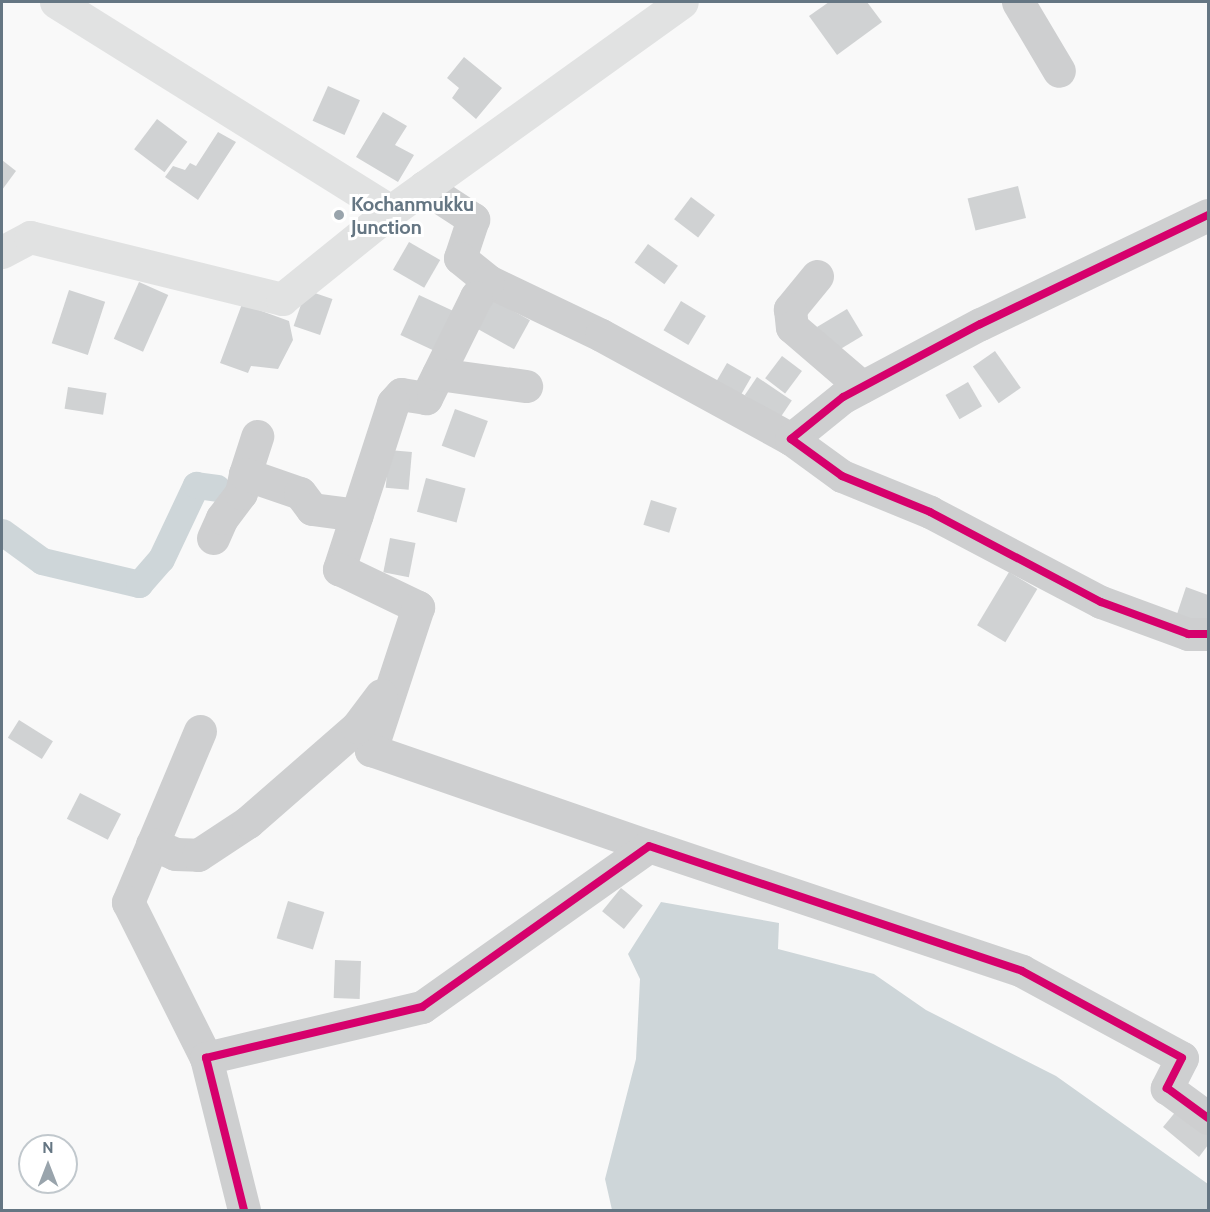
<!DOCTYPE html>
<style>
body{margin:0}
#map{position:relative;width:1210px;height:1212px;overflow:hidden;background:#f9f9f9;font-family:Cabin,sans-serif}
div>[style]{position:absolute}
.water>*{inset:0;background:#ced6d9}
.canal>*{height:27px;margin:-13.5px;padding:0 13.5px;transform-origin:13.5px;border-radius:13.5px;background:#ced6d9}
.building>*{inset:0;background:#d0d2d3;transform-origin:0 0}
.minor>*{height:33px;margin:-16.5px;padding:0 16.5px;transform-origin:16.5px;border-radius:16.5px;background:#cecfd0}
.major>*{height:33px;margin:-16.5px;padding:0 16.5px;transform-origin:16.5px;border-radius:16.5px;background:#e1e2e2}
.cycleway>*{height:8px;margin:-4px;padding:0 4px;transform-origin:4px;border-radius:4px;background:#d6006c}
.dots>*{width:16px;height:16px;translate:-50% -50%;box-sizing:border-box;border:3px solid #fff;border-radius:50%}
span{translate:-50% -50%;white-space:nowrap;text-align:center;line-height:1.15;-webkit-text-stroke:6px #fff;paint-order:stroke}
.poi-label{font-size:20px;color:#657683;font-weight:700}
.left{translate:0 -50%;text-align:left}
.frame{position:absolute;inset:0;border:3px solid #657683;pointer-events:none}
.north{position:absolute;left:18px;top:1134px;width:60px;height:60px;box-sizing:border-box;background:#fff;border:2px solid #c1c8cd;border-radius:50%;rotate:0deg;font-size:16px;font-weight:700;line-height:24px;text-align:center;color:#657683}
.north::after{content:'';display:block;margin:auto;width:21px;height:27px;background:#99a4ac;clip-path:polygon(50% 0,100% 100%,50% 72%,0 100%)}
</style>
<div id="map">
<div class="water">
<div style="clip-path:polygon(661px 902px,779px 923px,778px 949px,874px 974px,926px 1010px,1056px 1076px,1208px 1184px,1208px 1210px,612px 1210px,605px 1179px,636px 1059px,640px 979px,628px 954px)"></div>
</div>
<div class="canal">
<div style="left:2px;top:532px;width:49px;rotate:35.9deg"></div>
<div style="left:42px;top:561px;width:100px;rotate:13.3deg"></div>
<div style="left:139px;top:584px;width:33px;rotate:-49deg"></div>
<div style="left:161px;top:559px;width:82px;rotate:-64.7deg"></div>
<div style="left:196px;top:485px;width:21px;rotate:8deg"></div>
</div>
<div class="building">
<div style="clip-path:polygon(829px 2px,867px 2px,882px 22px,837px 55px,809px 16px)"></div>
<div style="clip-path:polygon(464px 57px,502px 88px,476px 119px,452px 98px,459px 88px,447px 78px)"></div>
<div style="left:328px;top:86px;width:35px;height:38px;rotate:24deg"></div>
<div style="clip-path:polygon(383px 112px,407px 126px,395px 145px,414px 155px,398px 182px,356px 157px)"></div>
<div style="left:157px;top:119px;width:38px;height:38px;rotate:37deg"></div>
<div style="clip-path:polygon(218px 132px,236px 142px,198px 200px,165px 177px,173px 166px,185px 170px,190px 163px,196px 166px)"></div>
<div style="clip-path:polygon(2px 160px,16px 171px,2px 190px)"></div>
<div style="left:1018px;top:186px;width:33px;height:52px;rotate:76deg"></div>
<div style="left:691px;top:197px;width:30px;height:28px;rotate:37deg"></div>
<div style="left:409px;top:242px;width:36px;height:32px;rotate:30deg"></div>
<div style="left:648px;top:244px;width:37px;height:23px;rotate:36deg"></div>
<div style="left:139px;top:282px;width:32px;height:62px;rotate:24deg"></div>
<div style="left:69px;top:290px;width:38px;height:56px;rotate:18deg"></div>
<div style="left:306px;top:290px;width:28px;height:38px;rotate:19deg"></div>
<div style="left:419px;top:295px;width:45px;height:44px;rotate:25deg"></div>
<div style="left:488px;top:297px;width:48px;height:33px;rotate:29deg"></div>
<div style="left:681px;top:301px;width:29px;height:34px;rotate:31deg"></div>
<div style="clip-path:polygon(242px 304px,289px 321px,293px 340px,278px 369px,251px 366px,248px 373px,220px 363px)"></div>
<div style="left:847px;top:309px;width:31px;height:35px;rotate:59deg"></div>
<div style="left:995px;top:351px;width:45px;height:27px;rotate:55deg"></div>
<div style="left:782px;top:356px;width:25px;height:28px;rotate:37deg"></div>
<div style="left:727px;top:363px;width:28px;height:26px;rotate:30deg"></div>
<div style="left:757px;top:377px;width:42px;height:22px;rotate:34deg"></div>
<div style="left:968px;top:382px;width:28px;height:26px;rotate:60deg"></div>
<div style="left:68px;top:387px;width:39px;height:22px;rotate:9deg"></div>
<div style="left:455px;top:409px;width:35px;height:39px;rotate:20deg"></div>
<div style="left:389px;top:450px;width:23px;height:38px;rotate:5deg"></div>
<div style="left:426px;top:478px;width:41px;height:35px;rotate:15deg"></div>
<div style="left:651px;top:500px;width:27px;height:26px;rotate:17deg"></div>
<div style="left:390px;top:538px;width:26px;height:35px;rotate:11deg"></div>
<div style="left:1009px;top:572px;width:33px;height:62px;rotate:31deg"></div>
<div style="clip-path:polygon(1186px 587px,1208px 595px,1208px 628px,1176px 617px)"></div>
<div style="left:19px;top:720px;width:40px;height:21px;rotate:32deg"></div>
<div style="left:80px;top:793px;width:46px;height:29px;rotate:27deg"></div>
<div style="left:621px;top:888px;width:28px;height:30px;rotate:39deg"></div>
<div style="left:288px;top:901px;width:38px;height:39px;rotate:17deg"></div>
<div style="left:335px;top:960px;width:26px;height:38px;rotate:2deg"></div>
<div style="clip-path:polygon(1182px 1104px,1208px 1126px,1208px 1145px,1199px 1157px,1163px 1127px)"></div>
</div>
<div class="minor">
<div style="left:1018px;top:2px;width:80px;rotate:59.3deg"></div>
<div style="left:424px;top:187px;width:59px;rotate:33.1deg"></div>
<div style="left:473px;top:219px;width:41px;rotate:108.4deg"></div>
<div style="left:460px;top:258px;width:36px;rotate:39deg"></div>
<div style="left:488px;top:281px;width:125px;rotate:25.5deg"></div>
<div style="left:601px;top:335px;width:217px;rotate:28.7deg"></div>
<div style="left:1208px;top:215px;width:253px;rotate:154.4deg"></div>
<div style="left:980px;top:324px;width:155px;rotate:151.9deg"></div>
<div style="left:843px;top:397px;width:67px;rotate:141.1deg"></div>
<div style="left:791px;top:439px;width:63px;rotate:36deg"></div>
<div style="left:842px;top:476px;width:95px;rotate:22.2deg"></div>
<div style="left:930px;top:512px;width:193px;rotate:27.8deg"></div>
<div style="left:1101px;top:602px;width:93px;rotate:20.2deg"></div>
<div style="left:1188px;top:634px;width:20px"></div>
<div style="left:817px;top:276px;width:43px;rotate:129.3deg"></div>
<div style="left:790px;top:309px;width:18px;rotate:84deg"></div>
<div style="left:792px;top:327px;width:92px;rotate:40.6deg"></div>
<div style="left:488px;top:281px;width:20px;rotate:127deg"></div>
<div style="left:476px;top:297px;width:113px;rotate:116.3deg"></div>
<div style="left:426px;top:398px;width:25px;rotate:-171deg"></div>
<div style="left:401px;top:394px;width:12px;rotate:132deg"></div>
<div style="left:393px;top:403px;width:175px;rotate:108deg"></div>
<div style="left:339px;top:569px;width:88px;rotate:25.7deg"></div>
<div style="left:418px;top:607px;width:151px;rotate:108.2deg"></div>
<div style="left:371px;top:750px;width:294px;rotate:19.1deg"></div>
<div style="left:438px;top:374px;width:89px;rotate:7.8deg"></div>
<div style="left:245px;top:474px;width:40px;rotate:-72deg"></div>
<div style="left:213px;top:538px;width:22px;rotate:-66deg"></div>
<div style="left:222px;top:518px;width:31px;rotate:-53deg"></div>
<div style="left:241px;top:493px;width:19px;rotate:-78deg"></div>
<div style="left:245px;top:474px;width:58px;rotate:19.1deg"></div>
<div style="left:300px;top:493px;width:20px;rotate:53deg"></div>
<div style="left:312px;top:509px;width:45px;rotate:7.6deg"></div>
<div style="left:200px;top:731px;width:186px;rotate:112.8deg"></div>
<div style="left:128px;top:902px;width:174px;rotate:63.4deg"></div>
<div style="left:152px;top:844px;width:25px;rotate:23deg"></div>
<div style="left:175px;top:854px;width:23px;rotate:2deg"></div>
<div style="left:198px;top:855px;width:60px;rotate:-33.4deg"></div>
<div style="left:248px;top:822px;width:145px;rotate:-41.1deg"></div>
<div style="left:357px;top:727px;width:40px;rotate:-53deg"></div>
<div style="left:244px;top:1210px;width:157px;rotate:-104deg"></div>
<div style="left:206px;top:1058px;width:222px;rotate:-13.3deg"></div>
<div style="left:422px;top:1007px;width:278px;rotate:-35.3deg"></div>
<div style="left:649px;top:846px;width:393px;rotate:18.5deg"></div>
<div style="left:1022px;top:971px;width:182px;rotate:28.5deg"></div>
<div style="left:1182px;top:1058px;width:34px;rotate:117deg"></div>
<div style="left:1167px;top:1088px;width:51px;rotate:36.2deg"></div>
</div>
<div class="major">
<div style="left:56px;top:2px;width:395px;rotate:32deg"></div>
<div style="left:2px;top:252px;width:32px;rotate:-28deg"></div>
<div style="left:30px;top:237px;width:260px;rotate:13.8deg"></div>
<div style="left:282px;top:299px;width:140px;rotate:-38.9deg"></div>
<div style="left:391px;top:211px;width:358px;rotate:-35.7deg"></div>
</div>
<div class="cycleway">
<div style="left:1208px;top:215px;width:253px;rotate:154.4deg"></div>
<div style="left:980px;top:324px;width:155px;rotate:151.9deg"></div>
<div style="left:843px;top:397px;width:67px;rotate:141.1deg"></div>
<div style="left:791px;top:439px;width:63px;rotate:36deg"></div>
<div style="left:842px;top:476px;width:95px;rotate:22.2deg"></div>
<div style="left:930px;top:512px;width:193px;rotate:27.8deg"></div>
<div style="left:1101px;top:602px;width:93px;rotate:20.2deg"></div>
<div style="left:1188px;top:634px;width:20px"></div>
<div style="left:244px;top:1210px;width:157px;rotate:-104deg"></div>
<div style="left:206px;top:1058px;width:222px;rotate:-13.3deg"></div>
<div style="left:422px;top:1007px;width:278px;rotate:-35.3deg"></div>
<div style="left:649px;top:846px;width:393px;rotate:18.5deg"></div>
<div style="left:1022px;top:971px;width:182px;rotate:28.5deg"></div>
<div style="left:1182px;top:1058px;width:34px;rotate:117deg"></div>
<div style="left:1167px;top:1088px;width:51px;rotate:36.2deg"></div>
</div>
<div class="dots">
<div style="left:339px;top:215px;background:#99a4ac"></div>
</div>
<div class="poi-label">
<span class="left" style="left:351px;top:216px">Kochanmukku<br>Junction</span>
</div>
<div class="frame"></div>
<div class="north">N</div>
</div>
